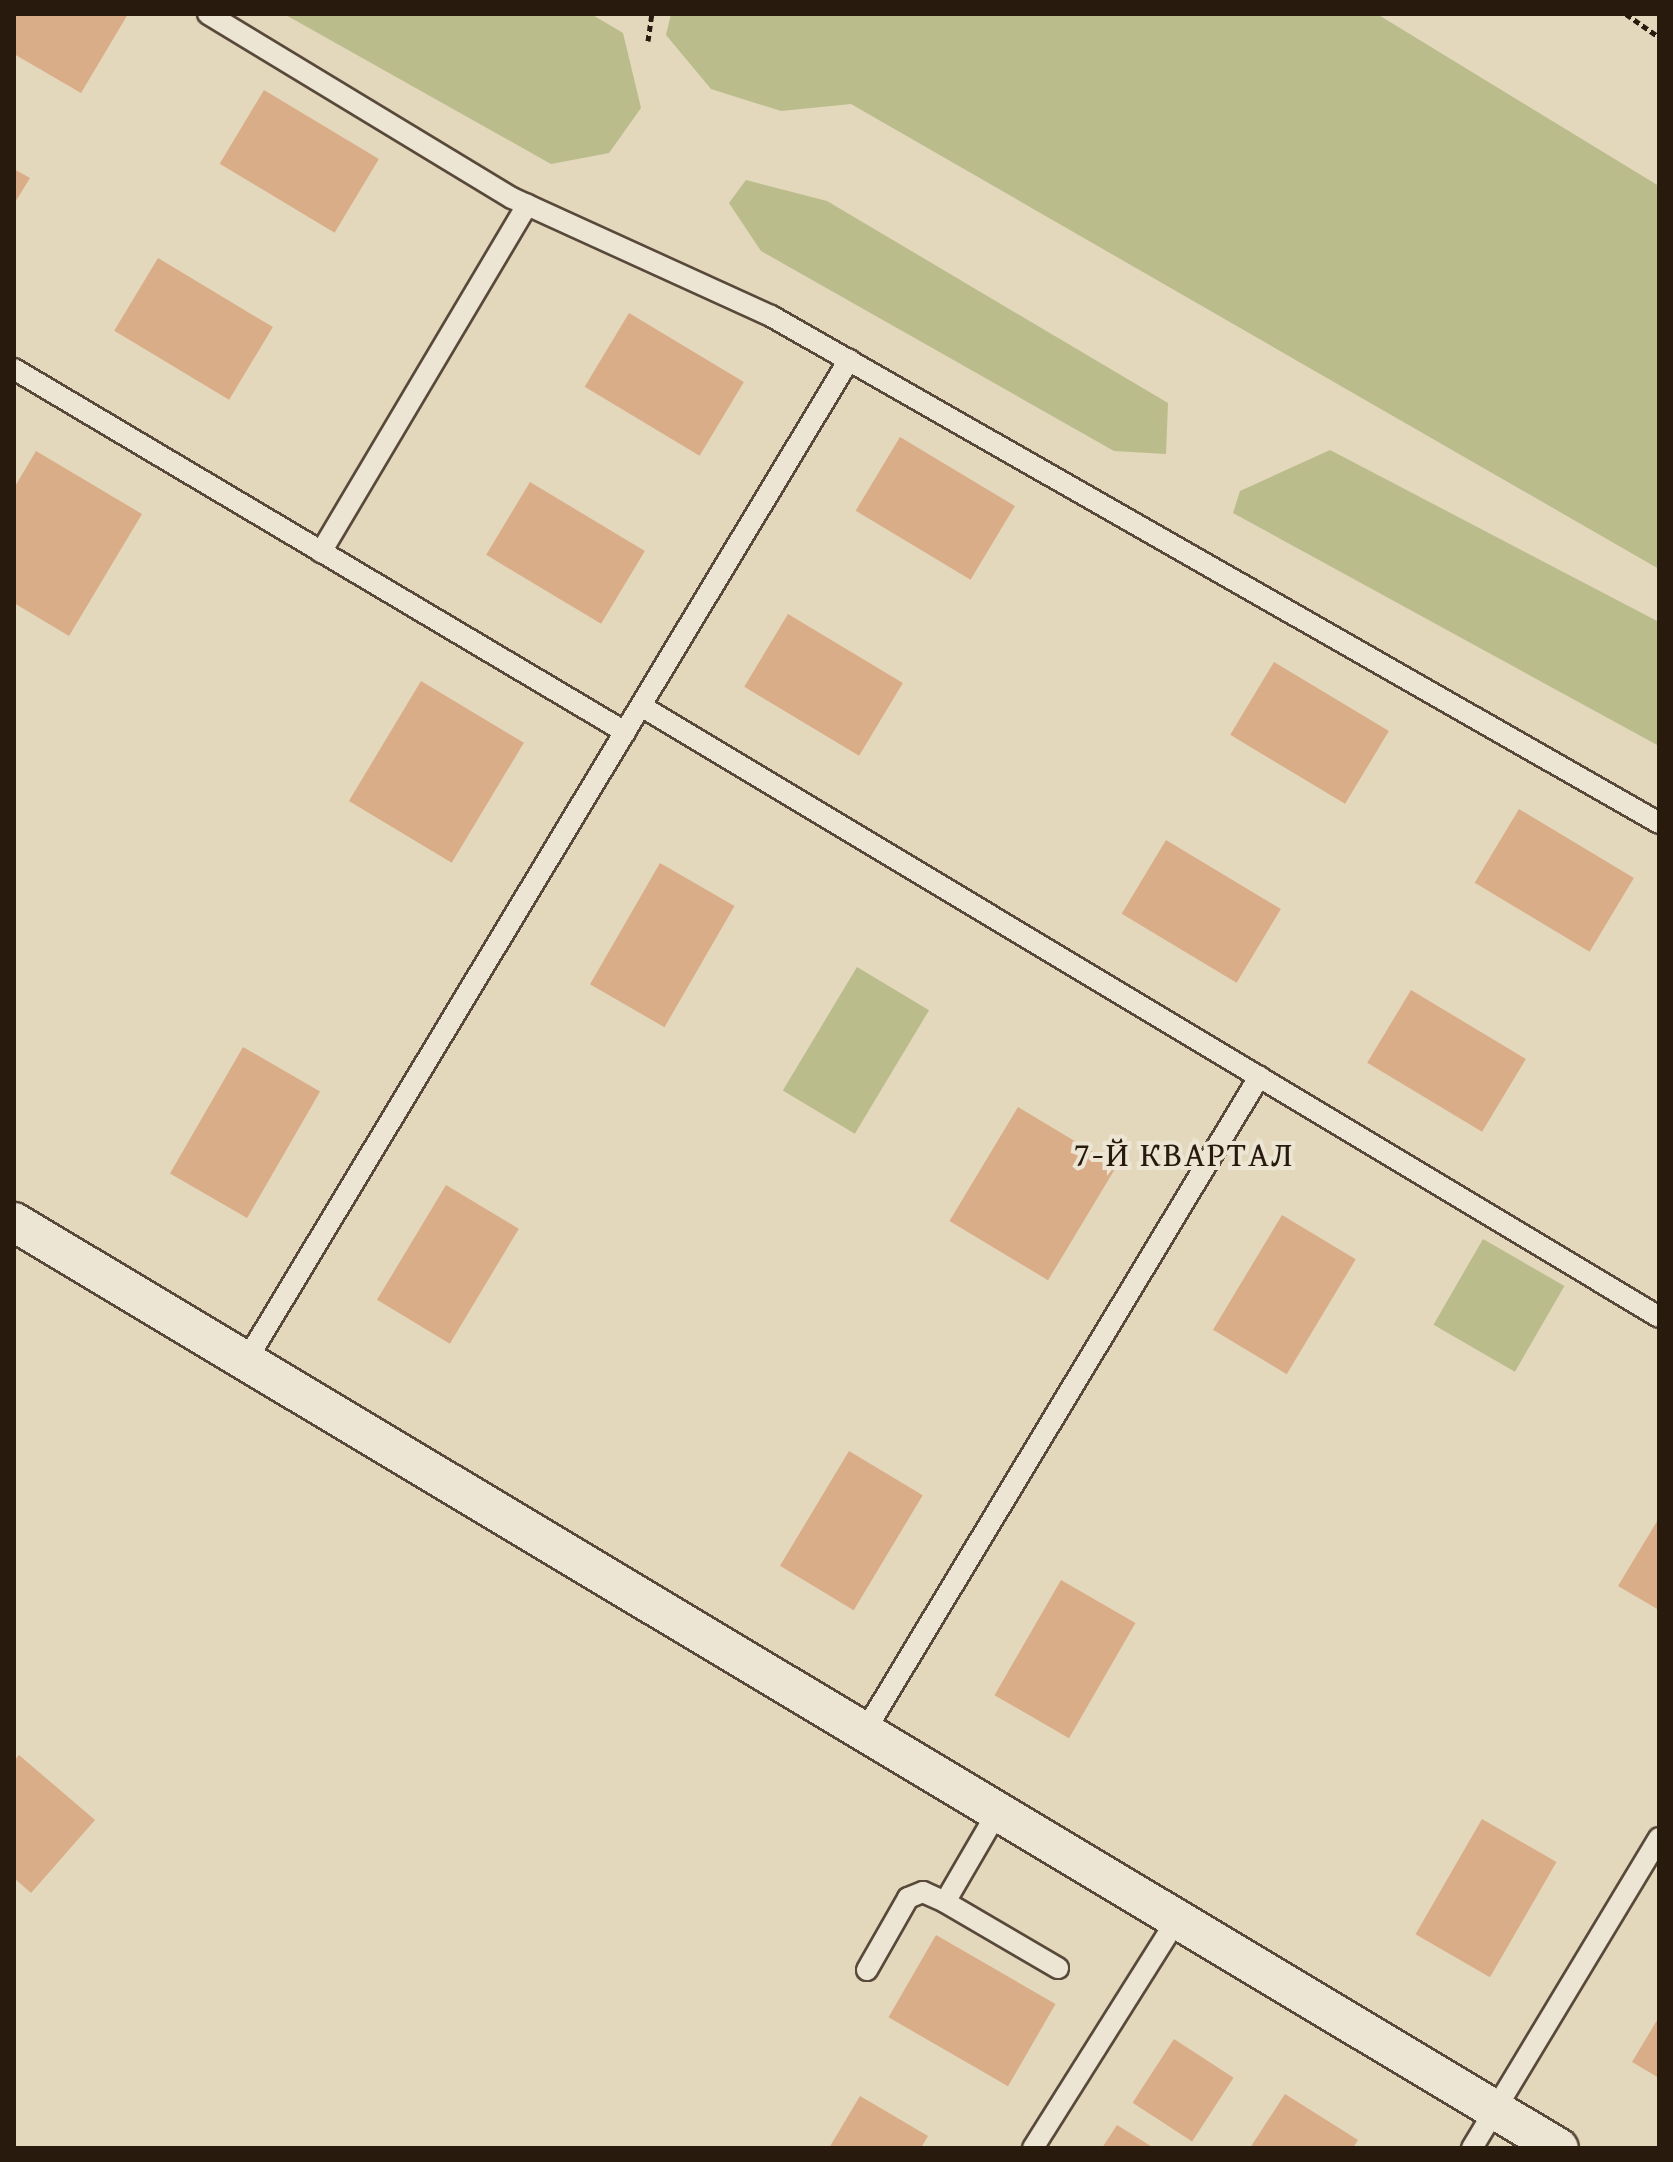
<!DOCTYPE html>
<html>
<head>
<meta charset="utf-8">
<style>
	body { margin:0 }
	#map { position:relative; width:1673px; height:2162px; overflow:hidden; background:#e3d7bc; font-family:"Gentium Book Plus",serif }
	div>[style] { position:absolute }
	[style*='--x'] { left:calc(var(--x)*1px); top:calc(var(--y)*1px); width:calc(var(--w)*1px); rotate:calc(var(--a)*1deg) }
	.green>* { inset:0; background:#bbbc8b; transform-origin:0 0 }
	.building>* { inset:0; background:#daad89; transform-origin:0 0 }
	.path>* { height:5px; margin-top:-2.5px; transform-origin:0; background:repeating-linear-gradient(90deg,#291a0e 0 6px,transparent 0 10px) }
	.roads { filter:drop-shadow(2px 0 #58493a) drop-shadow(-2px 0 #58493a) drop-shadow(0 2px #58493a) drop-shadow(0 -2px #58493a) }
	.service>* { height:20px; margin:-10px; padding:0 10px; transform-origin:10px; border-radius:10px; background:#ede5d3 }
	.minor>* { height:38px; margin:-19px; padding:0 19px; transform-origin:19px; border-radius:19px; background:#ede5d3 }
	span { translate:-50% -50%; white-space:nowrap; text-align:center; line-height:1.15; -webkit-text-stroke:8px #ede5d3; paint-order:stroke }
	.quarter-label { font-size:34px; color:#291a0e; letter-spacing:2px }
	.frame { position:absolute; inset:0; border:16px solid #291a0e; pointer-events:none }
</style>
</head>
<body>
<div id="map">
	<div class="green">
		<div style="clip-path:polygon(284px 14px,591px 14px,623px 33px,641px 108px,609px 153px,551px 164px)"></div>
		<div style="clip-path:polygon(671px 14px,1377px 14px,1659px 186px,1659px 569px,851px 104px,781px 111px,711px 89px,666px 35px)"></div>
		<div style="clip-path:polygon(746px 180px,827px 201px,1168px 403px,1166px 454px,1114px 451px,761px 251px,729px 203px)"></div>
		<div style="clip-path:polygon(1330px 450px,1659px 622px,1659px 746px,1233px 513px,1240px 491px)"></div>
		<div style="left:857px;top:967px;width:84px;height:144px;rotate:31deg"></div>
		<div style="left:1483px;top:1239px;width:94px;height:99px;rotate:30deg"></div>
	</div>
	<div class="building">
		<div style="clip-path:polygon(14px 14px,128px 14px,81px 93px,14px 54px)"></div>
		<div style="left:264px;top:90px;width:134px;height:86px;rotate:31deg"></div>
		<div style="clip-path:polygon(14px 169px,30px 178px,14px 204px)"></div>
		<div style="left:158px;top:258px;width:134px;height:85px;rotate:31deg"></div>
		<div style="left:629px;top:313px;width:134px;height:86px;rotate:31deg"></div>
		<div style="left:900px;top:437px;width:134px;height:86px;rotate:31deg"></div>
		<div style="clip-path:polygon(36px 451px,142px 514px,69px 636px,14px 603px,14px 488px)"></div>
		<div style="left:530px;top:482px;width:134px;height:85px;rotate:31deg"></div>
		<div style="left:788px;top:614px;width:134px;height:85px;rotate:31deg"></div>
		<div style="left:1274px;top:662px;width:134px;height:85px;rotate:31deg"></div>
		<div style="left:421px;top:681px;width:120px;height:140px;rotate:31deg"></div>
		<div style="left:1519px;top:809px;width:134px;height:86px;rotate:31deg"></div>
		<div style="left:1166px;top:840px;width:134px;height:86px;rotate:31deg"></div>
		<div style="left:660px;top:863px;width:86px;height:140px;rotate:30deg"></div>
		<div style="left:1411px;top:990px;width:134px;height:85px;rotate:31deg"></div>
		<div style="left:243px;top:1047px;width:89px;height:146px;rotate:30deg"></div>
		<div style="left:1018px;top:1107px;width:115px;height:133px;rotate:31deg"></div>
		<div style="left:446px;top:1185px;width:85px;height:134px;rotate:31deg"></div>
		<div style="left:1282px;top:1215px;width:86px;height:134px;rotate:31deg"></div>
		<div style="left:849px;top:1451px;width:86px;height:134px;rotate:31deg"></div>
		<div style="clip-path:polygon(1659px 1518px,1659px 1610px,1618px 1586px)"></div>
		<div style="left:1061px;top:1580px;width:86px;height:133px;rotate:30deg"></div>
		<div style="clip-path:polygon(19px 1755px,95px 1820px,31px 1893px,14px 1878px,14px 1761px)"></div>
		<div style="left:1482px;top:1819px;width:86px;height:133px;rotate:30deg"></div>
		<div style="left:936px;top:1935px;width:138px;height:95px;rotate:30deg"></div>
		<div style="clip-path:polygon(1659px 2017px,1659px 2078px,1632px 2062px)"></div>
		<div style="left:1174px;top:2039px;width:71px;height:76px;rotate:33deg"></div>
		<div style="clip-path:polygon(1285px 2094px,1358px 2140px,1353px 2148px,1250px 2148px)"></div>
		<div style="clip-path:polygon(860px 2096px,928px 2136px,921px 2148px,829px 2148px)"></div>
		<div style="clip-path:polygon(1117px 2125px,1154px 2148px,1102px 2148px)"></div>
	</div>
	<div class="path">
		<div style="--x:1626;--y:14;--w:40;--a:34.9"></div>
		<div style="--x:648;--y:41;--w:27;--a:-82"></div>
	</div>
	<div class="roads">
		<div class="service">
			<div style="--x:208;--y:14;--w:355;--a:31.2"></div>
			<div style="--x:512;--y:198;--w:285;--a:24.5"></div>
			<div style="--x:771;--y:316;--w:1023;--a:29.72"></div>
			<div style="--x:14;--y:369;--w:711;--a:30.71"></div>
			<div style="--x:321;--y:552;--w:404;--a:-59.3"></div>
			<div style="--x:641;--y:706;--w:1187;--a:30.97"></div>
			<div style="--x:246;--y:1361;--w:1169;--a:-58.94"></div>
			<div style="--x:865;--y:1731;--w:764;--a:-58.93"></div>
			<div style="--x:998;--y:1811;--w:105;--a:120.2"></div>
			<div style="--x:945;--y:1902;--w:131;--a:30.3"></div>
			<div style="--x:867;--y:1970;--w:83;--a:-60.3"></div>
			<div style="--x:908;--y:1898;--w:16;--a:-22"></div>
			<div style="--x:923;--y:1892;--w:24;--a:24"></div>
			<div style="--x:1033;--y:2148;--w:271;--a:-57.8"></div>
			<div style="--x:1472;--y:2148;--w:362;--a:-58.9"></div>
		</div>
		<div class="minor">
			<div style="--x:14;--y:1222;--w:1801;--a:30.94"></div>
		</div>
	</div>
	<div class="quarter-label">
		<span style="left:1184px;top:1154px">7-Й КВАРТАЛ</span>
	</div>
	<div class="frame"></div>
</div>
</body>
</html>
